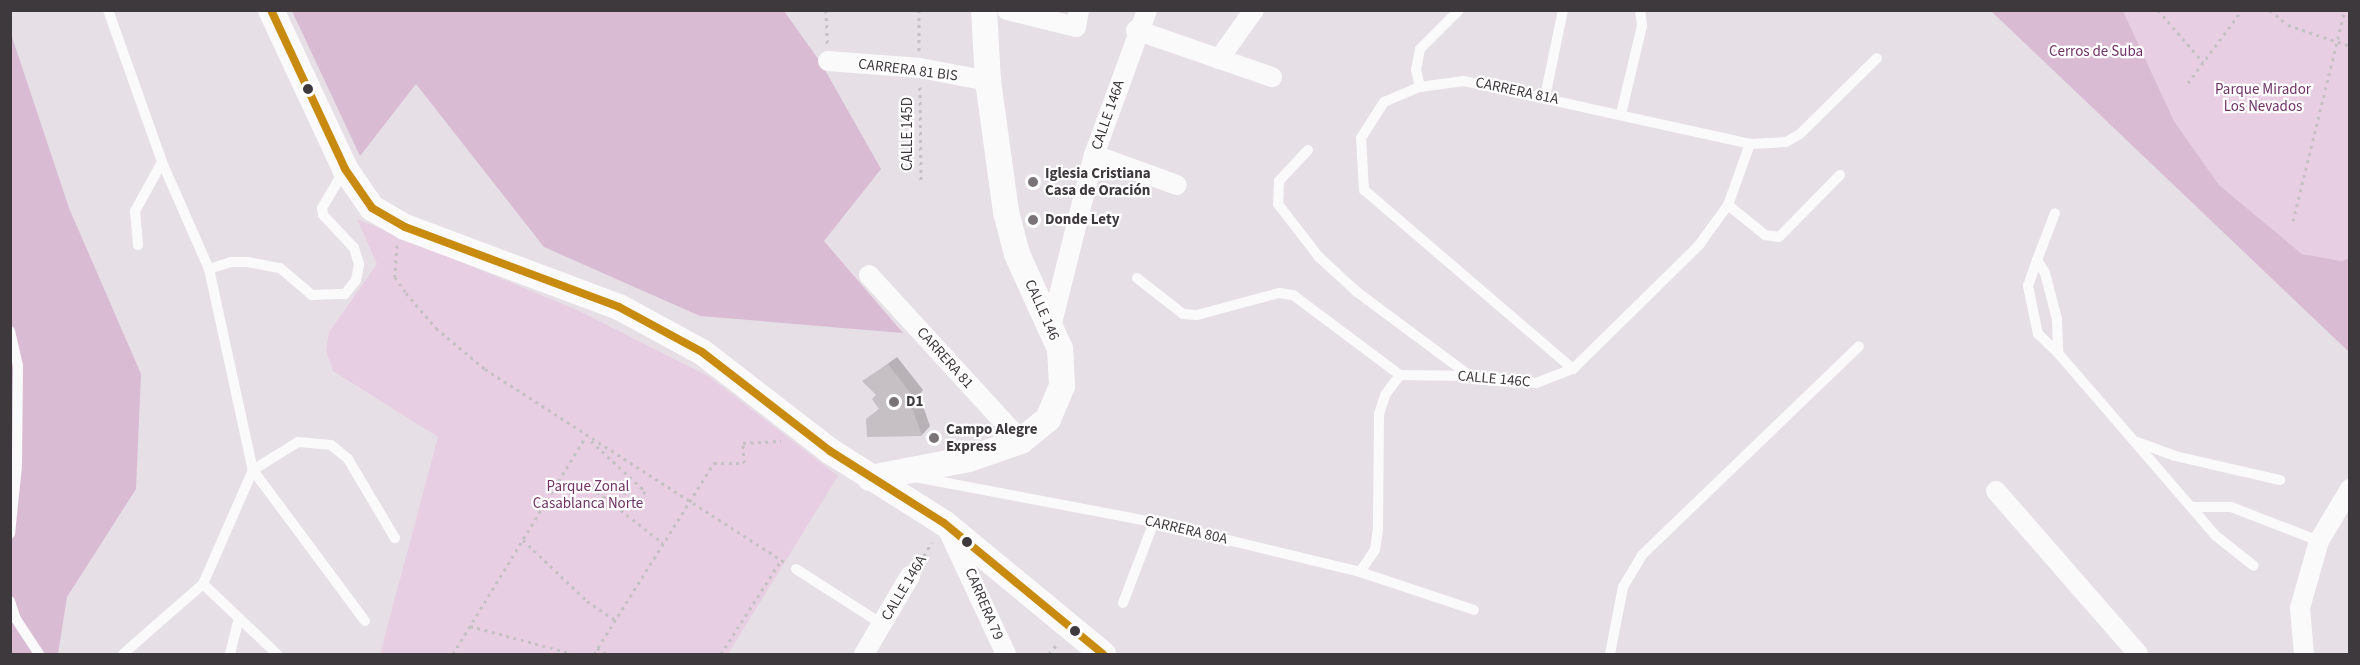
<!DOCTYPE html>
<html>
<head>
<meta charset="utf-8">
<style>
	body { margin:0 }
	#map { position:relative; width:2360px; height:665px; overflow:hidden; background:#e6dfe5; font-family:"Source Sans 3",sans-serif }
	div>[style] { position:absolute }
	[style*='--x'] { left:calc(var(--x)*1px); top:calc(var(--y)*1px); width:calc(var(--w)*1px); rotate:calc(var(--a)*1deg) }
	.green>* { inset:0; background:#e8cee3 }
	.forest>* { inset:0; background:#dabbd4 }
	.shadow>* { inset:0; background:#0003 }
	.building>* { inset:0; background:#c6c0c5 }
	.path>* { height:3px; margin-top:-1.5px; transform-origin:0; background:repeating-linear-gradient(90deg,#c4c1c3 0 3px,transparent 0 7.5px) }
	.service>* { height:10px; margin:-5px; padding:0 5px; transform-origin:5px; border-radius:5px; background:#fbfafb }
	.minor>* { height:20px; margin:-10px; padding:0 10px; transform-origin:10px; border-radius:10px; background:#fbfafb }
	.tertiary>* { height:26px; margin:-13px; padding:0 13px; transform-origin:13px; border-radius:13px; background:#fbfafb }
	.bus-1>* { height:8px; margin:-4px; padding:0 4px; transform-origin:4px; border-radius:4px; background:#c98b0f }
	.dots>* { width:16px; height:16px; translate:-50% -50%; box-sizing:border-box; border:3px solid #fff; border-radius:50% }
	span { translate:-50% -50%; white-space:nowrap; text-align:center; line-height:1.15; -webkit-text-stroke:4.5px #fff; paint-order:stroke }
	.park-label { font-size:15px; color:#703267 }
	.street-label { font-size:15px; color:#3e393d }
	.poi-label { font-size:15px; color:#3e393d; font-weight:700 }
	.left { translate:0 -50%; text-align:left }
	.frame { position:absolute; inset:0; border:12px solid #3e393d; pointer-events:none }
</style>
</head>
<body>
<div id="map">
	<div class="green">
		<div style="clip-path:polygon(2123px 11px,2349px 11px,2349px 258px,2342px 261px,2302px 254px,2219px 185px,2174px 121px)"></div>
		<div style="clip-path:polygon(357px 219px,577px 310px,708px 376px,838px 476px,728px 654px,380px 654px,438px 437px,333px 371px,326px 351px,329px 332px,377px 264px)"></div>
	</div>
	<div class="forest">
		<div style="clip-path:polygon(292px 11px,784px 11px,821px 63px,881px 169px,824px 241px,903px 333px,700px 316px,544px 247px,416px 84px,360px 156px)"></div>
		<div style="clip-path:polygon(1991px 11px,2123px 11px,2174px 121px,2219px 185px,2302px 254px,2342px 261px,2349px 258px,2349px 352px)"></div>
		<div style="clip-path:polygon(10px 31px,69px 208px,141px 374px,136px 489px,67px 597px,58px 654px,11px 654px)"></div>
	</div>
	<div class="shadow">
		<div style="clip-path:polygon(897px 357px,923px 390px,919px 395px,930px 426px,922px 435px,868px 436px,867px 420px,880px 408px,878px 395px,864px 381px)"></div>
	</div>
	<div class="building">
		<div style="clip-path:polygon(888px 364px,915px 399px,911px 405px,922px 436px,867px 437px,866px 419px,879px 409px,872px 399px,876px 395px,862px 381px)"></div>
	</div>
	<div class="path">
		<div style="--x:826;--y:10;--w:34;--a:88"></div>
		<div style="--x:919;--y:10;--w:41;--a:90"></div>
		<div style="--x:2158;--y:10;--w:69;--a:49.1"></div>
		<div style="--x:2270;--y:10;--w:23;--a:40"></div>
		<div style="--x:2288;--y:25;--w:65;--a:18.7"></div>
		<div style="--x:2188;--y:83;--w:91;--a:-53.5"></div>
		<div style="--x:920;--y:87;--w:97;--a:89.4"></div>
		<div style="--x:2293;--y:221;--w:217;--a:-76.2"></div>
		<div style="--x:397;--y:245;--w:32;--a:94"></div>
		<div style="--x:395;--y:277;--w:19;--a:55"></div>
		<div style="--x:406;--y:293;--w:46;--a:49.4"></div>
		<div style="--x:436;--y:328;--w:64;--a:39.9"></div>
		<div style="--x:485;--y:369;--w:357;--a:32.8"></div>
		<div style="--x:591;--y:441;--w:74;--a:42.8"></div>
		<div style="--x:645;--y:491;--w:9;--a:122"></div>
		<div style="--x:640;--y:499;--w:48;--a:-157.8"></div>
		<div style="--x:596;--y:481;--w:8;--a:130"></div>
		<div style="--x:591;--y:487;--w:91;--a:37.9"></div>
		<div style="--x:523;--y:540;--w:88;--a:43.6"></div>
		<div style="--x:587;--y:601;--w:34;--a:34"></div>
		<div style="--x:920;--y:562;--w:23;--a:-59"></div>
		<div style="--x:470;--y:626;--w:108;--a:15.1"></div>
		<div style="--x:597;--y:648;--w:12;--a:31"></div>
		<div style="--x:453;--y:654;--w:255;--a:-58.6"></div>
		<div style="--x:594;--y:654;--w:226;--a:-57.9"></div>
		<div style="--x:714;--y:463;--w:30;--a:0"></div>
		<div style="--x:744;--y:463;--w:20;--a:-93"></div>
		<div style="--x:743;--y:443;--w:38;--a:-3"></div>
		<div style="--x:721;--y:654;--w:112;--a:-57.4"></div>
		<div style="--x:1049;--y:654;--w:13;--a:-51"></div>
	</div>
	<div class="service">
		<div style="--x:108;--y:10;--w:161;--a:70.4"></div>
		<div style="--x:162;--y:162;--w:117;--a:66.3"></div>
		<div style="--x:209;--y:269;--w:206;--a:77.7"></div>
		<div style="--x:253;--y:470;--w:124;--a:113.7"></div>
		<div style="--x:203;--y:584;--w:106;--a:138.8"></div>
		<div style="--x:1420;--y:87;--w:17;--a:-103"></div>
		<div style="--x:1416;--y:70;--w:21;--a:-79"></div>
		<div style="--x:1420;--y:49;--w:55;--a:-45"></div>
		<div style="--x:1545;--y:97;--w:89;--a:-78.3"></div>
		<div style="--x:1621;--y:114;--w:90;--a:-76.6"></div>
		<div style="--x:1642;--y:26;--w:16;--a:-97"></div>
		<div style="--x:1308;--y:150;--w:42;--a:133.1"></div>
		<div style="--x:1279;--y:181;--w:23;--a:92"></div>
		<div style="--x:1278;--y:204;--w:67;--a:52.3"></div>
		<div style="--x:1319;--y:257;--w:52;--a:42.6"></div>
		<div style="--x:1357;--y:292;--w:141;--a:36.6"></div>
		<div style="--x:1728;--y:205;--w:48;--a:39"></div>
		<div style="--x:1765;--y:235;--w:14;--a:8"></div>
		<div style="--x:1779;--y:237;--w:87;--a:-45.5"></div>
		<div style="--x:138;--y:245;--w:34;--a:-95"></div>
		<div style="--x:135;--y:211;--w:56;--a:-61.1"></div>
		<div style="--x:2037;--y:260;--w:15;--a:58"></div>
		<div style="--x:2045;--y:273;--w:48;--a:75.4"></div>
		<div style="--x:2057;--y:319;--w:34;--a:88"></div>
		<div style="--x:2058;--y:353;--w:28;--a:-136"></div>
		<div style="--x:2038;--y:334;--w:49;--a:-101.8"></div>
		<div style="--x:2028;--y:286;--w:28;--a:-71"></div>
		<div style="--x:2037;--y:260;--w:50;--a:-69"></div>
		<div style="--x:209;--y:269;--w:23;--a:-18"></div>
		<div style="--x:231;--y:262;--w:17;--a:0"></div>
		<div style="--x:248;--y:262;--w:33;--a:11"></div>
		<div style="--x:280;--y:268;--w:42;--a:40.2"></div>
		<div style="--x:312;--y:295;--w:33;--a:-2"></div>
		<div style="--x:345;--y:294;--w:18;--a:-52"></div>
		<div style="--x:356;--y:280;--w:16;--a:-79"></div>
		<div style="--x:359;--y:264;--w:17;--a:-107"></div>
		<div style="--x:354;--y:248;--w:45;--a:-133.2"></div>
		<div style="--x:323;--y:215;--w:7;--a:-98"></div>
		<div style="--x:322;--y:208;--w:45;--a:-59.5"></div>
		<div style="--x:1137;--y:278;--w:58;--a:38"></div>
		<div style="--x:1183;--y:314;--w:14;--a:4"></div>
		<div style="--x:1197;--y:315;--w:85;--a:-15"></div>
		<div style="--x:1279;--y:293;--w:14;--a:8"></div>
		<div style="--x:1293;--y:295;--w:134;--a:36.8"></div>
		<div style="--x:10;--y:331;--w:36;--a:77"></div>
		<div style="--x:18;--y:366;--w:100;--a:90.6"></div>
		<div style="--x:17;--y:466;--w:68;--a:95.9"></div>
		<div style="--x:2058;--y:353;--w:242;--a:49.2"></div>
		<div style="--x:2216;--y:536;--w:48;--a:38.3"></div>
		<div style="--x:1573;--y:369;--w:275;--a:-139.4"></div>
		<div style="--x:1364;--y:190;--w:52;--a:-93.3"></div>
		<div style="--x:1361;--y:138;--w:43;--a:-57.4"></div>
		<div style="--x:1384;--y:102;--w:39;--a:-23"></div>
		<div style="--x:1420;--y:87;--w:44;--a:-7.8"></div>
		<div style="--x:1464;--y:81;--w:293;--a:12.4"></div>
		<div style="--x:1750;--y:144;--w:36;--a:-3"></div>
		<div style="--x:1786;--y:142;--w:16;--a:-30"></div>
		<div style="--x:1800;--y:134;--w:108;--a:-44.6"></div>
		<div style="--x:2137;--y:442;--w:40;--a:20.2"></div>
		<div style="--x:2175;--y:456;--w:108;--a:12.9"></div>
		<div style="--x:915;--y:477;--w:243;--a:10.7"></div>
		<div style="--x:1154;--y:522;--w:212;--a:13.6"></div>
		<div style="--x:1360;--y:572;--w:120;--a:18.4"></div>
		<div style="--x:2192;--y:507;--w:39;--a:0"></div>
		<div style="--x:2231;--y:507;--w:94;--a:21.1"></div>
		<div style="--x:796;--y:569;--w:102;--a:32.6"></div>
		<div style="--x:1360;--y:572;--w:27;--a:-56"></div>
		<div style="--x:1375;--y:550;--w:21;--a:-82"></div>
		<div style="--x:1378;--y:529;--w:115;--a:-89.5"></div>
		<div style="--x:1379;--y:414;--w:20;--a:-72"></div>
		<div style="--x:1385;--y:395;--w:25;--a:-53"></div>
		<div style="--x:1400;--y:375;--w:70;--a:0.8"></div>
		<div style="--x:1470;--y:376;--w:66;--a:6.1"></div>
		<div style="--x:1536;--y:383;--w:40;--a:-21"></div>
		<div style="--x:1573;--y:369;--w:177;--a:-44.5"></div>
		<div style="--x:1699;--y:245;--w:49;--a:-54.1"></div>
		<div style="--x:1728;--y:205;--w:65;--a:-70.2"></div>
		<div style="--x:203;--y:584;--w:102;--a:43.4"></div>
		<div style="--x:10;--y:601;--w:19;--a:72"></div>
		<div style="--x:16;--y:619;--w:42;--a:56.7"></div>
		<div style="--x:1123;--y:603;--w:87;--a:-69.1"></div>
		<div style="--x:365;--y:621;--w:188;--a:-126.6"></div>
		<div style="--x:253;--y:470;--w:53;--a:-31.9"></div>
		<div style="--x:298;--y:442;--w:33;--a:5"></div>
		<div style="--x:331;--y:445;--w:22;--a:39"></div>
		<div style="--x:348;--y:459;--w:92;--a:59.3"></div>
		<div style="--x:230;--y:654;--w:36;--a:-76"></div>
		<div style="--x:1610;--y:654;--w:68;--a:-79"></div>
		<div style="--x:1623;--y:587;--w:37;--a:-59"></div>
		<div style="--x:1642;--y:555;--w:301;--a:-43.9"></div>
	</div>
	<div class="minor">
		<div style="--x:1007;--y:10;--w:71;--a:13.8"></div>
		<div style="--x:1076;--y:27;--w:17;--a:-80"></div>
		<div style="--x:1136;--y:30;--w:144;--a:19.1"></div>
		<div style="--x:1219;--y:59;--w:60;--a:-54.5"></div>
		<div style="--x:828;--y:61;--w:92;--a:4.4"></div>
		<div style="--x:920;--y:68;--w:69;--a:10.8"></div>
		<div style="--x:1094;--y:155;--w:88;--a:19.9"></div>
		<div style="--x:869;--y:275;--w:225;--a:47.5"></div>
		<div style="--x:1051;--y:327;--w:177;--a:-76"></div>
		<div style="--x:1094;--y:155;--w:154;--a:-69.9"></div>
		<div style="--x:1996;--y:491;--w:216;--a:48.9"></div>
		<div style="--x:949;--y:532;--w:135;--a:65"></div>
		<div style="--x:864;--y:654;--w:91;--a:-59.5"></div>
		<div style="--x:2304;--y:654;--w:46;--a:-95"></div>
		<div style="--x:2300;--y:608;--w:70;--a:-74.2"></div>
		<div style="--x:2319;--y:541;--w:61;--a:-59.2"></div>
	</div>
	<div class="tertiary">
		<div style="--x:271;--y:10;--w:175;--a:65"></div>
		<div style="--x:345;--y:169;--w:47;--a:55.3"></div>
		<div style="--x:372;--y:208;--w:38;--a:30"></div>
		<div style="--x:405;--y:227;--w:228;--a:20.5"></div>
		<div style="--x:619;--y:307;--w:94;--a:28.5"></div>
		<div style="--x:702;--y:352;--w:162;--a:37.7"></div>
		<div style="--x:830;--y:451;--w:135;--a:32.3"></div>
		<div style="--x:944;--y:523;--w:206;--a:39.5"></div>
		<div style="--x:870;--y:478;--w:101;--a:-10.9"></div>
		<div style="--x:969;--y:459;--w:55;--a:-19.1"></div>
		<div style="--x:1021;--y:441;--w:35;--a:-39"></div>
		<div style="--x:1048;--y:419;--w:36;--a:-67"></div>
		<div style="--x:1062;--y:386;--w:37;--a:-93"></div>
		<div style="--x:1060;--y:349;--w:104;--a:-114.4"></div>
		<div style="--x:1017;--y:254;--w:43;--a:-104.7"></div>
		<div style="--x:1006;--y:212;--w:132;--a:-97.8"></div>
		<div style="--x:988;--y:81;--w:71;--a:-93.2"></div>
	</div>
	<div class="bus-1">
		<div style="--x:271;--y:10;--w:175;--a:65"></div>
		<div style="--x:345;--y:169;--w:47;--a:55.3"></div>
		<div style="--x:372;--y:208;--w:38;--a:30"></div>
		<div style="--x:405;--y:227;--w:228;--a:20.5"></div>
		<div style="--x:619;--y:307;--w:94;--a:28.5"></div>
		<div style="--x:702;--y:352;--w:162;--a:37.7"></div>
		<div style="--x:830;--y:451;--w:135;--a:32.3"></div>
		<div style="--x:944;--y:523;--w:206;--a:39.5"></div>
	</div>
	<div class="dots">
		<div style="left:308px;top:89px;background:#3e393d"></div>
		<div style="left:1033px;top:182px;background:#797378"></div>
		<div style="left:1033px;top:220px;background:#797378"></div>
		<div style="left:894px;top:402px;background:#797378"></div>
		<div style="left:934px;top:438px;background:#797378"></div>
		<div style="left:967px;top:542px;background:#3e393d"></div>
		<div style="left:1075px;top:631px;background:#3e393d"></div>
	</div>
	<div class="park-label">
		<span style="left:2096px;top:52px">Cerros de Suba</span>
		<span style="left:2263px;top:98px">Parque Mirador<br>Los Nevados</span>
		<span style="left:588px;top:495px">Parque Zonal<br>Casablanca Norte</span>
	</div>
	<div class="street-label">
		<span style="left:908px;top:70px;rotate:7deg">CARRERA 81 BIS</span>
		<span style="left:1517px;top:91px;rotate:12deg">CARRERA 81A</span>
		<span style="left:1108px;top:115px;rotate:-71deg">CALLE 146A</span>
		<span style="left:908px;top:134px;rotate:-90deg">CALLE 145D</span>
		<span style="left:1042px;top:310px;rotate:66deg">CALLE 146</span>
		<span style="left:945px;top:358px;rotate:48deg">CARRERA 81</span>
		<span style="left:1494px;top:379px;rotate:5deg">CALLE 146C</span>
		<span style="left:1186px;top:530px;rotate:13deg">CARRERA 80A</span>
		<span style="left:904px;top:588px;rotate:-59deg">CALLE 146A</span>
		<span style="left:984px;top:604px;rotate:67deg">CARRERA 79</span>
	</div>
	<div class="poi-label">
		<span class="left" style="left:1045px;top:182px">Iglesia Cristiana<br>Casa de Oración</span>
		<span class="left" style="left:1045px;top:220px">Donde Lety</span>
		<span class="left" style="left:906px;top:402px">D1</span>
		<span class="left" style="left:946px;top:438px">Campo Alegre<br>Express</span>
	</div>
	<div class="frame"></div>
</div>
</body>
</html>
